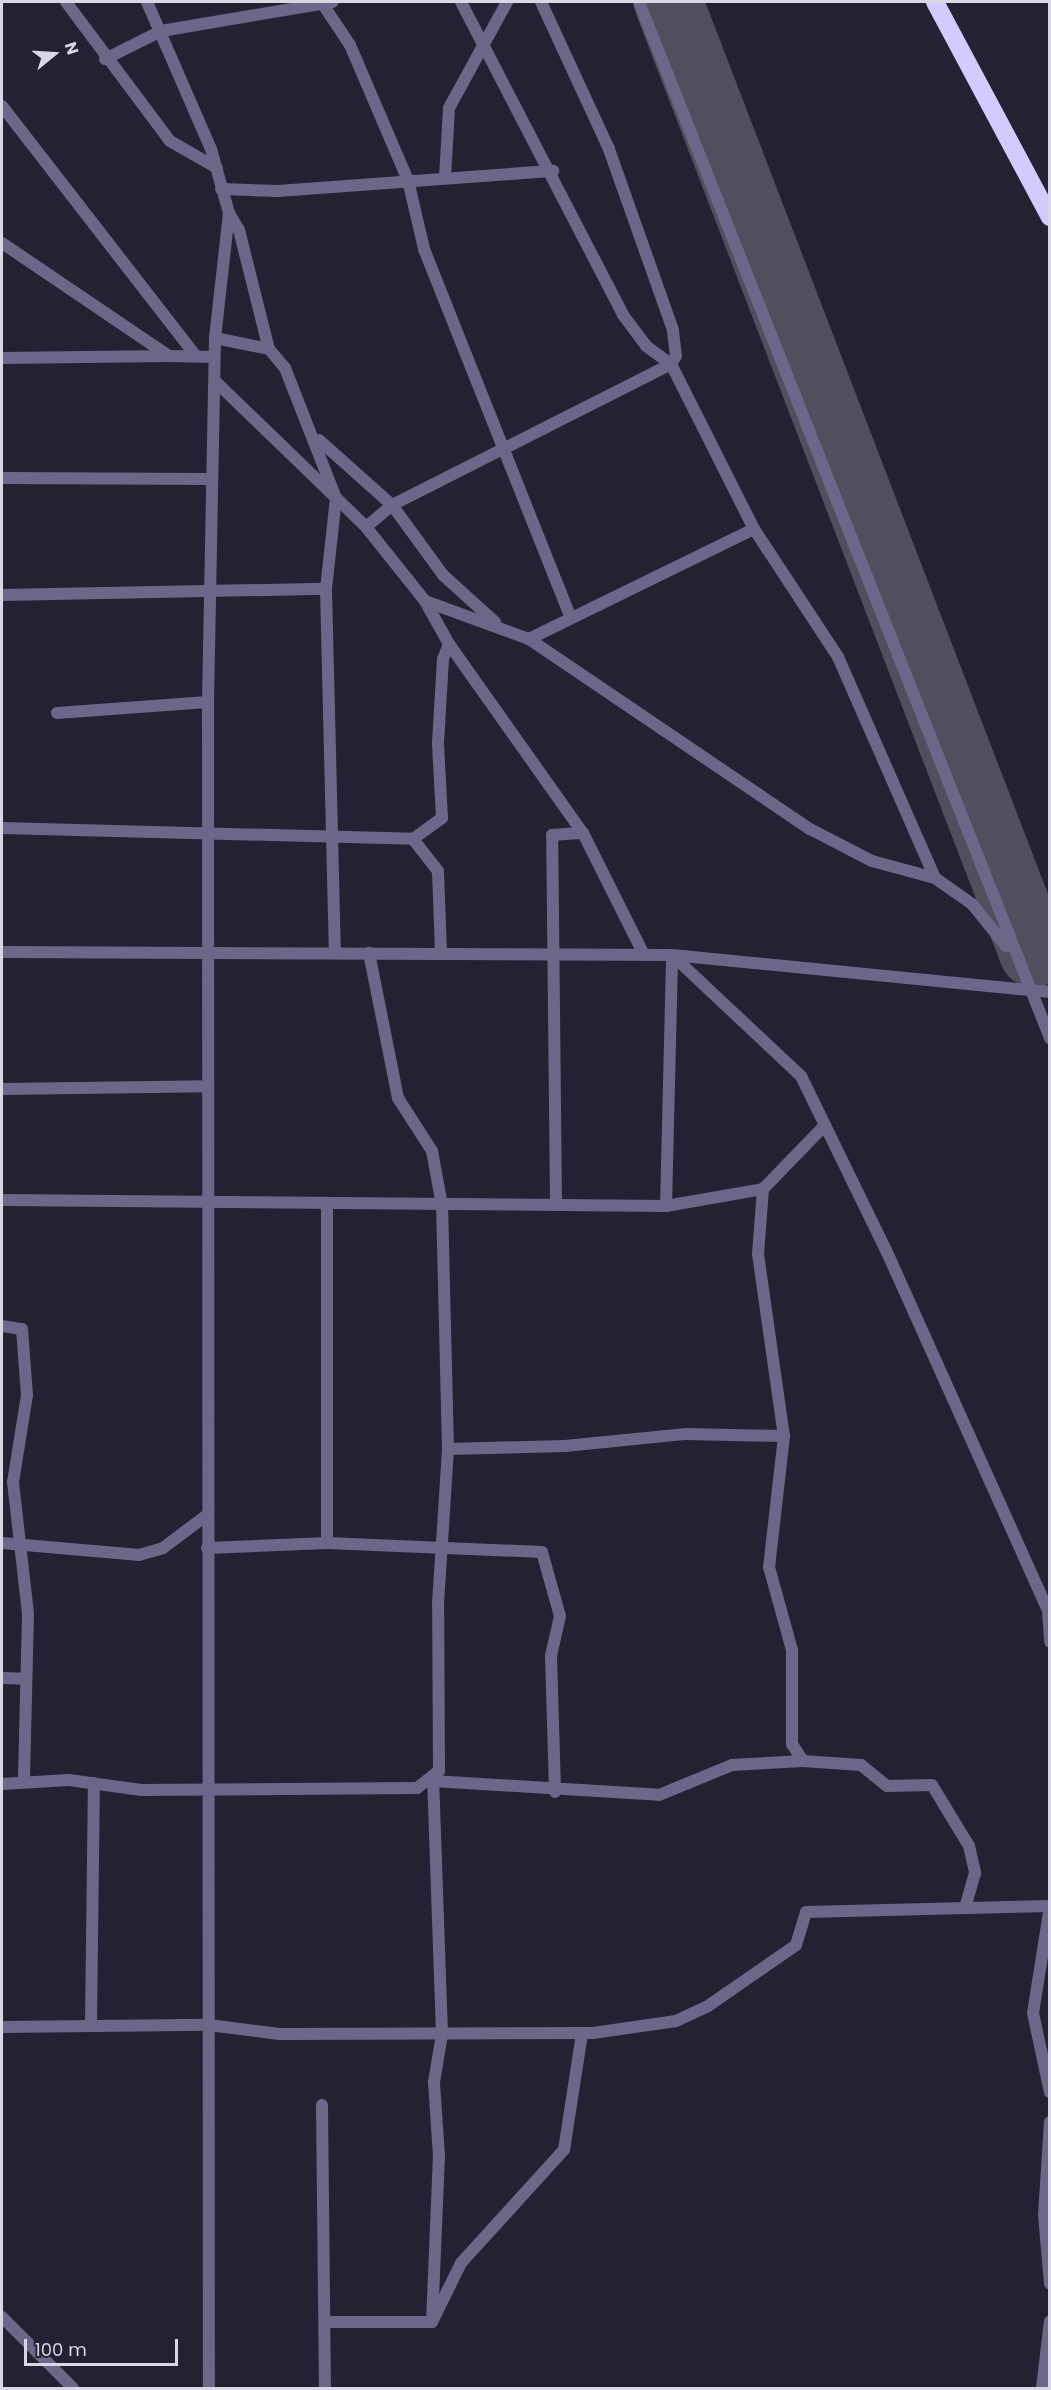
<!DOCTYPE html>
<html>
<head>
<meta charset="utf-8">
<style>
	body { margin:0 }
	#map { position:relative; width:1051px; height:2390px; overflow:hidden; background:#242132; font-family:Poppins,sans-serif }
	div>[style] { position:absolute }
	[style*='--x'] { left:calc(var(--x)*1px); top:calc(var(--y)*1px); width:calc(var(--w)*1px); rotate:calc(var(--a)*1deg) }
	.runway>* { height:69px; margin:-34.5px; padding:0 34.5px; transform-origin:34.5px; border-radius:34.5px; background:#514e5e }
	.minor>* { height:12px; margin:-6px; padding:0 6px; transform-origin:6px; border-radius:6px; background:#6d6689 }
	.highway>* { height:18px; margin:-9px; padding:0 9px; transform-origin:9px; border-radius:9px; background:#d4cafe }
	span { translate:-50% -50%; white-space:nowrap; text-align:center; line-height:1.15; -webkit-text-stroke:4.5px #242132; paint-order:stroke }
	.frame { position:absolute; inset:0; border:3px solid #d9d7e3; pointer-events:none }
	.north { position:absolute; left:24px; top:24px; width:60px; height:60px; -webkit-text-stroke:4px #242132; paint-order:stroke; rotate:72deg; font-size:16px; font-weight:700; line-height:24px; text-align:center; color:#d9d7e3 }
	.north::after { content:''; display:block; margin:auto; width:21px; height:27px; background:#d9d7e3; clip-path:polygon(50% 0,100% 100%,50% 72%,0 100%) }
	.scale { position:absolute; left:24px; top:2339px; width:154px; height:27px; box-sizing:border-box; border:3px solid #d9d7e3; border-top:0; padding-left:8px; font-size:18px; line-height:21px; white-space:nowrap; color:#d9d7e3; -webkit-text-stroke:4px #242132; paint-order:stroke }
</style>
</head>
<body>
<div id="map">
	<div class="runway">
		<div style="--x:668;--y:2;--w:1018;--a:68.98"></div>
	</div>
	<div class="minor">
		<div style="--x:66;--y:2;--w:174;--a:53.2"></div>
		<div style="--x:170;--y:141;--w:54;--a:29.9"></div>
		<div style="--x:147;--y:2;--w:160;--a:66.5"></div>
		<div style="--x:211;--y:149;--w:66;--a:74.3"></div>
		<div style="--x:229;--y:213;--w:126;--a:96.4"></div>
		<div style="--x:215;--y:338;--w:364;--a:91.1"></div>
		<div style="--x:208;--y:702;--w:1686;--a:89.97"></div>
		<div style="--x:461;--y:2;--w:352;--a:62.6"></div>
		<div style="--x:623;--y:315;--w:39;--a:53"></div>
		<div style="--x:646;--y:346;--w:31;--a:36"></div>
		<div style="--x:671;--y:364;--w:185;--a:63.3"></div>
		<div style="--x:754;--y:529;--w:153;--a:56.7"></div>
		<div style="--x:838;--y:657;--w:241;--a:66.3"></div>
		<div style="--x:639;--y:2;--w:1115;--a:68.36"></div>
		<div style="--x:324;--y:6;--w:47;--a:56.3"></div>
		<div style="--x:350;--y:45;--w:147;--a:66.8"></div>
		<div style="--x:408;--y:180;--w:71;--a:76.9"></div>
		<div style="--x:424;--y:249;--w:394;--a:68.3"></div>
		<div style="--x:105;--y:59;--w:63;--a:-26.6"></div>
		<div style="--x:161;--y:31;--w:174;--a:-9.6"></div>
		<div style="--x:2;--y:106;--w:315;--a:52.2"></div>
		<div style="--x:445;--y:178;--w:70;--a:-86.7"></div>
		<div style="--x:449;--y:108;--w:121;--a:-61.3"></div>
		<div style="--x:221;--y:189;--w:57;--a:2"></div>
		<div style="--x:278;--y:191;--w:276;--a:-4.2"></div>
		<div style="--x:229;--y:213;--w:20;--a:60"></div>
		<div style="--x:239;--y:230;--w:123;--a:75.9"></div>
		<div style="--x:2;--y:243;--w:202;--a:34.1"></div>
		<div style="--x:169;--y:356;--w:45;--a:1.3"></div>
		<div style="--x:215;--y:338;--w:55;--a:11.5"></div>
		<div style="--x:269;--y:349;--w:25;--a:50"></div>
		<div style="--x:285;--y:368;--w:140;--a:68.6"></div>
		<div style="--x:336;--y:498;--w:92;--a:96.3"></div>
		<div style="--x:326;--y:589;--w:364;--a:88.6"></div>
		<div style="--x:2;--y:358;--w:167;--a:-0.7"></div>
		<div style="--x:215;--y:381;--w:210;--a:44"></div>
		<div style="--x:366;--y:527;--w:95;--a:51.4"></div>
		<div style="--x:425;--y:601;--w:49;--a:60.8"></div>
		<div style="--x:449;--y:644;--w:232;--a:54.7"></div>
		<div style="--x:583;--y:833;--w:136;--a:63.4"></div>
		<div style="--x:319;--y:440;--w:98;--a:41.7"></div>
		<div style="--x:392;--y:505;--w:87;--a:53.9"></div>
		<div style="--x:443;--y:575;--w:70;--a:42.1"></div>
		<div style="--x:2;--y:478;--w:209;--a:0.3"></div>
		<div style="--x:366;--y:527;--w:34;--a:-40"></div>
		<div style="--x:392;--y:505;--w:313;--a:-26.8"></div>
		<div style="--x:671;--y:364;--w:9;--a:-58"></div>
		<div style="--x:676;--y:356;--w:26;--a:-97"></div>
		<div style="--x:673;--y:330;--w:192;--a:-109.5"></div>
		<div style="--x:609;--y:149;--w:162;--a:-114.8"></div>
		<div style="--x:2;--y:595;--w:324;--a:-1.1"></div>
		<div style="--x:425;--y:601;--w:111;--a:20.1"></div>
		<div style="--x:529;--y:639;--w:339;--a:34.1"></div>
		<div style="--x:810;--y:829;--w:70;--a:27.3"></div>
		<div style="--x:872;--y:861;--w:65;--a:15.1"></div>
		<div style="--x:935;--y:878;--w:45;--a:35.1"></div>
		<div style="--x:972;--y:904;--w:54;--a:51"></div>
		<div style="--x:529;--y:639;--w:250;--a:-26.1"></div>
		<div style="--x:57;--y:713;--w:151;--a:-4.2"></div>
		<div style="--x:2;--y:828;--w:411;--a:1.5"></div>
		<div style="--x:2;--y:952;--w:670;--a:0.26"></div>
		<div style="--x:672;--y:955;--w:380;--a:5.6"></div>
		<div style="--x:441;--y:953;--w:82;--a:-92.1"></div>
		<div style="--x:438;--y:871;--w:41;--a:-128"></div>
		<div style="--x:413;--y:839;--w:36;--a:-36"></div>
		<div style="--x:442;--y:818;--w:75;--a:-93.1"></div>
		<div style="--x:438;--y:743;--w:84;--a:-86.6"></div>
		<div style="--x:443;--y:659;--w:16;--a:-68"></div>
		<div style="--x:672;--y:955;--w:177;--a:43.2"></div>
		<div style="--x:801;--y:1076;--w:194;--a:64"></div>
		<div style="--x:886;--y:1250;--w:396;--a:65.8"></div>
		<div style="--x:1048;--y:1611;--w:31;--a:86"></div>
		<div style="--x:2;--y:1089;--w:205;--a:-0.8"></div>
		<div style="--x:763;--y:1189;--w:65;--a:94.4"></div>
		<div style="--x:758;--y:1254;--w:184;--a:81.9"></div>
		<div style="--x:784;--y:1436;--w:132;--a:96.5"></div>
		<div style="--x:769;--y:1567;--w:86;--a:74.5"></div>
		<div style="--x:792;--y:1650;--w:94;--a:90"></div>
		<div style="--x:792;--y:1744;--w:20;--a:57"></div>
		<div style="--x:803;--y:1761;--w:58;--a:3.9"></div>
		<div style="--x:861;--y:1765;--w:33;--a:39"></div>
		<div style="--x:887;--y:1786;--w:45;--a:-1.3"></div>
		<div style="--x:932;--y:1785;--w:71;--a:58.8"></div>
		<div style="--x:969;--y:1846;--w:28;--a:77"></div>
		<div style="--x:975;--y:1873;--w:36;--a:106"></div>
		<div style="--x:2;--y:1200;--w:664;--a:0.52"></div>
		<div style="--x:666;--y:1206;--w:98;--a:-9.9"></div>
		<div style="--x:763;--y:1189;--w:89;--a:-45.9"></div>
		<div style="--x:556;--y:1202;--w:367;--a:-90.6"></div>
		<div style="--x:552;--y:835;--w:31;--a:-4"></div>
		<div style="--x:666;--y:1206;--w:251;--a:-88.6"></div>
		<div style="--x:2;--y:1326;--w:20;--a:9"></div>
		<div style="--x:22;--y:1329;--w:66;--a:85.7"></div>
		<div style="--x:27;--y:1395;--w:88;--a:99.1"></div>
		<div style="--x:13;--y:1482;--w:133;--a:83.5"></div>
		<div style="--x:28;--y:1614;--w:168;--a:91.4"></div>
		<div style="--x:448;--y:1449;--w:117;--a:-1.5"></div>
		<div style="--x:565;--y:1446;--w:122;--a:-5.7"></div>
		<div style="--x:686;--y:1434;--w:98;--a:1.2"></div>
		<div style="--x:2;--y:1543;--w:138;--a:5"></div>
		<div style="--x:139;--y:1555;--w:25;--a:-16"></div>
		<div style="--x:163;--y:1548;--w:55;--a:-36.9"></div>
		<div style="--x:327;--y:1543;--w:339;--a:-90"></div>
		<div style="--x:207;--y:1548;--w:120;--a:-2.4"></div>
		<div style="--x:327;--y:1543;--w:215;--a:2.4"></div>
		<div style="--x:542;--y:1552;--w:66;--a:74.3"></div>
		<div style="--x:560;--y:1616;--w:41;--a:102.7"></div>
		<div style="--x:551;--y:1656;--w:136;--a:88.3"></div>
		<div style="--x:2;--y:1678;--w:24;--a:2"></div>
		<div style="--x:2;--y:1784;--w:67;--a:-3.4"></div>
		<div style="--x:69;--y:1780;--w:73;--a:7.9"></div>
		<div style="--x:141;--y:1790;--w:276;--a:-0.4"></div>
		<div style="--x:417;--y:1788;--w:28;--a:-38"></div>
		<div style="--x:439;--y:1771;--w:167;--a:-90.3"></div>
		<div style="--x:438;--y:1604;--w:155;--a:-86.3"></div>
		<div style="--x:448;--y:1449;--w:244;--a:-91.4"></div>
		<div style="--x:442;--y:1205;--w:55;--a:-100.5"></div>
		<div style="--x:432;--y:1151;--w:63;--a:-122.7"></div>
		<div style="--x:398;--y:1098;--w:148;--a:-101.3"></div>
		<div style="--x:1050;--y:1906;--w:108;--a:99"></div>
		<div style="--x:1033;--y:2013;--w:81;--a:77.9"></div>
		<div style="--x:91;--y:2023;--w:240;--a:-89.3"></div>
		<div style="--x:2;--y:2027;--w:207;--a:-0.6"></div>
		<div style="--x:209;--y:2025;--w:71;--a:7.3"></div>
		<div style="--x:279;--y:2034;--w:314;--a:-0.2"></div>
		<div style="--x:593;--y:2033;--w:84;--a:-8.2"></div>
		<div style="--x:676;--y:2021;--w:35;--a:-25"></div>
		<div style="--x:708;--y:2006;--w:107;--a:-34.7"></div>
		<div style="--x:796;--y:1945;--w:34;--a:-73"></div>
		<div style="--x:806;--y:1912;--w:244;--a:-1.4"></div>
		<div style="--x:322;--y:2105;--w:283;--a:89.4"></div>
		<div style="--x:1050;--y:2122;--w:93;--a:93.7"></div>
		<div style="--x:1044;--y:2215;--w:69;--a:85"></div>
		<div style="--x:2;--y:2317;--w:100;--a:45"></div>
		<div style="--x:327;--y:2322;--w:105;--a:0"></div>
		<div style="--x:432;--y:2322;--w:66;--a:-63.8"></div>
		<div style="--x:461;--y:2263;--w:153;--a:-47.7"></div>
		<div style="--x:564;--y:2150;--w:117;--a:-81.2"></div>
		<div style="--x:432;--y:2322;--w:166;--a:-87.6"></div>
		<div style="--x:439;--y:2156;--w:74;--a:-93.9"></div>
		<div style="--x:434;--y:2082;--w:49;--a:-80.5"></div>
		<div style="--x:442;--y:2034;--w:253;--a:-92"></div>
		<div style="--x:433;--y:1781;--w:226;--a:3.5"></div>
		<div style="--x:659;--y:1795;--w:79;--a:-22.3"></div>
		<div style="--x:732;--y:1765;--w:71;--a:-3.2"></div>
		<div style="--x:1042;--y:2388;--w:67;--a:-83.2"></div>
	</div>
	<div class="highway">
		<div style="--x:935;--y:2;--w:244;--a:61.9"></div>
	</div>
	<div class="frame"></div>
	<div class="north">N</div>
	<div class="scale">100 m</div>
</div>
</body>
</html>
